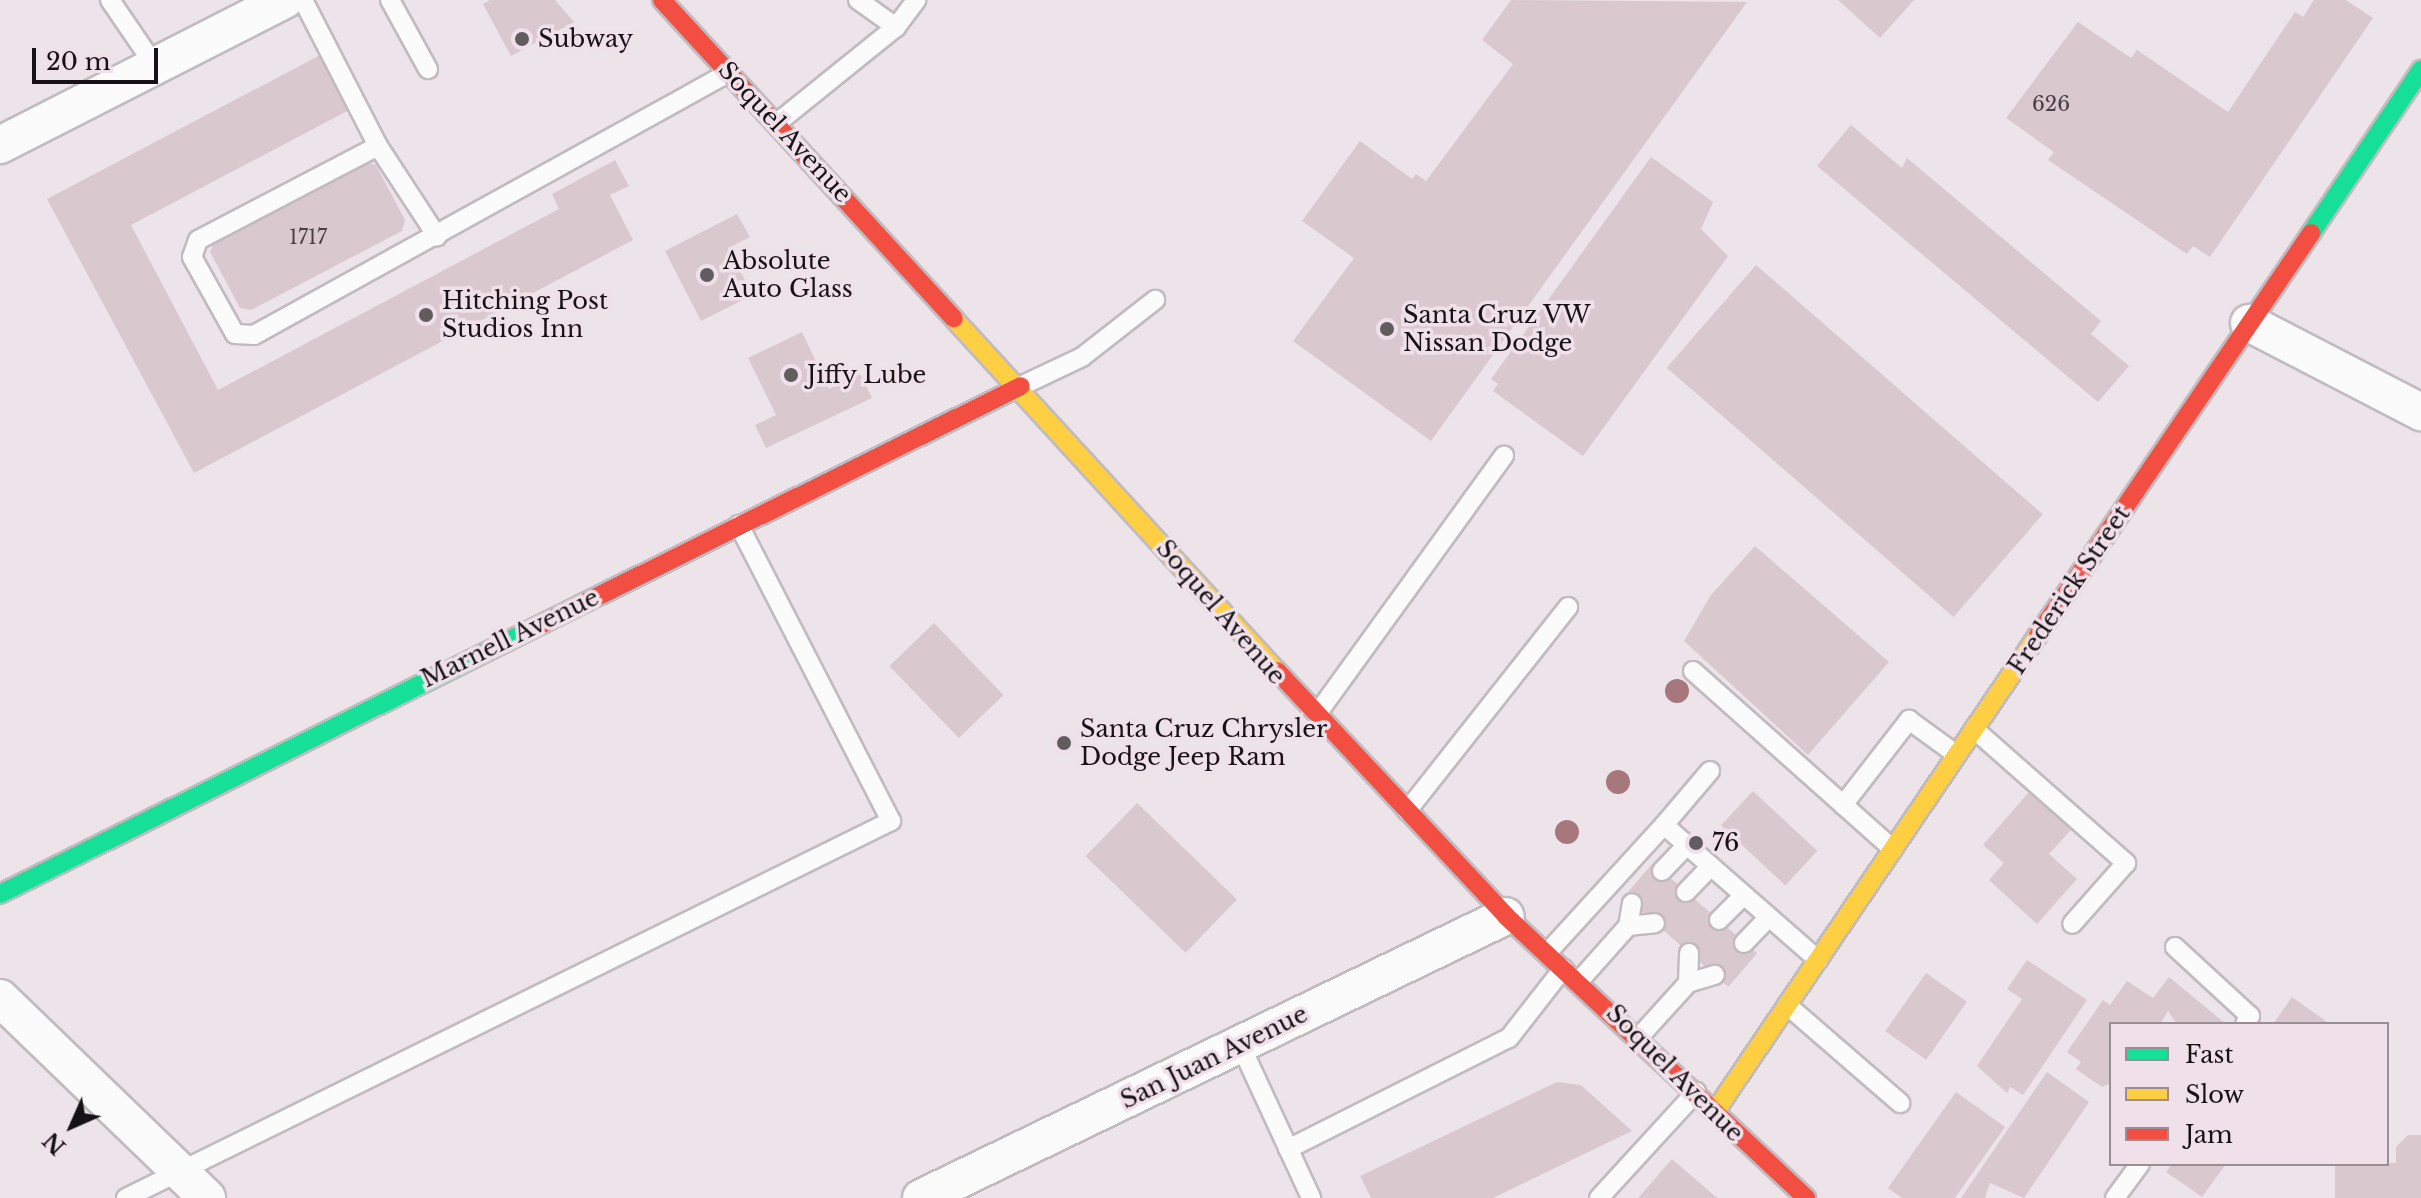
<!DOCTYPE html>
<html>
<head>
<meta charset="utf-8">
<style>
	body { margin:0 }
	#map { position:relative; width:2421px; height:1198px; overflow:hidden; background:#ece4e8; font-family:"Libre Baskerville",serif }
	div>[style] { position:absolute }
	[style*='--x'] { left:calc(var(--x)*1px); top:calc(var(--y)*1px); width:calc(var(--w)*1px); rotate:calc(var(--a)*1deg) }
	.building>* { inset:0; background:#d9c9cf; transform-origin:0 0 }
	.roads { filter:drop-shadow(2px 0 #c1bbbf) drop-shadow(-2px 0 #c1bbbf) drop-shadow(0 2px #c1bbbf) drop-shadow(0 -2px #c1bbbf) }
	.lane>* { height:18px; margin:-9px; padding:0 9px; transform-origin:9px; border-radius:9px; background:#fcfbfc }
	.street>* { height:36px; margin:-18px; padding:0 18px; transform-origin:18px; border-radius:18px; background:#fcfbfc }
	.fast>* { height:18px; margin:-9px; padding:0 9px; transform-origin:9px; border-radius:9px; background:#16e098 }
	.slow>* { height:18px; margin:-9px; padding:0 9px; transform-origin:9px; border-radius:9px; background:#ffcf43 }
	.jam>* { height:18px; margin:-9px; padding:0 9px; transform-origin:9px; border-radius:9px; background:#f24e42 }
	.trees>* { width:24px; height:24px; margin:-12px; border-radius:50%; background:#a6787e }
	.dots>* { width:22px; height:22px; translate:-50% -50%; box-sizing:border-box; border:4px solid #efe0e9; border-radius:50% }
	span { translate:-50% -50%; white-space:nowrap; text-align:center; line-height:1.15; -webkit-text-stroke:7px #efe0e9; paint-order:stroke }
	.number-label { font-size:20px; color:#484044 }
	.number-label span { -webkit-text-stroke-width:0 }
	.poi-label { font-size:24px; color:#171215 }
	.left { translate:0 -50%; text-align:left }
	.street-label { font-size:24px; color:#171215 }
	.legend { position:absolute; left:2109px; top:1022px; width:280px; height:144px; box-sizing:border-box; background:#efe0e9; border:2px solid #998e94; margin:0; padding:10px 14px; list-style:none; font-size:24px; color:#171215 }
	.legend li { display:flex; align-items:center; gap:16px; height:40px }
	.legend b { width:40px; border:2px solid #998e94 }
	.north { position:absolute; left:32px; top:1086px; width:80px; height:80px; -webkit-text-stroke:6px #efe0e9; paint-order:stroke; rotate:225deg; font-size:22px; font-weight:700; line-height:32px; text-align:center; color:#171215 }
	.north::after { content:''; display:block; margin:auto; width:28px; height:36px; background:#171215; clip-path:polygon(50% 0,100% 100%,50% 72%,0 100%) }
	.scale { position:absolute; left:32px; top:48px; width:126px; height:36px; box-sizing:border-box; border:4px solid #171215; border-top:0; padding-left:10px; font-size:24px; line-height:28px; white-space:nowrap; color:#171215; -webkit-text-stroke:6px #efe0e9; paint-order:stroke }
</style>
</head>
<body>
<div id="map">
	<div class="building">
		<div style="clip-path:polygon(490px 0,555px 0,574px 22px,511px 56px,483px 4px)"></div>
		<div style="clip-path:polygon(1511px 0,1747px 2px,1431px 441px,1293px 341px,1354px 258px,1302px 221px,1360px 141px,1412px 179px,1416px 174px,1426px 181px,1513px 64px,1482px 40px)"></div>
		<div style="clip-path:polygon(1838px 0,1914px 0,1880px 38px)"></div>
		<div style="clip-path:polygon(2314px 0,2346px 0,2373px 18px,2210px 257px,2193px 246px,2187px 254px,2048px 160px,2054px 152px,2006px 118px,2078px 22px,2131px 58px,2137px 50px,2228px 112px,2295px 12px,2303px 17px)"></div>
		<div style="clip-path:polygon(324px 53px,353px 108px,131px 225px,218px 390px,559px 209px,552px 194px,615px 160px,629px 186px,610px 195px,633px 240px,194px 473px,47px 199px)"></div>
		<div style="clip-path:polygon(1851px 125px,1902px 168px,1907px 158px,2101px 321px,2091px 334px,2129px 366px,2098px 402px,1817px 166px)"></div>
		<div style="clip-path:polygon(1651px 157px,1713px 202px,1701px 229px,1728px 256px,1583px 456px,1493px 391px,1498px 384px,1491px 379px)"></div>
		<div style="clip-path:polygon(367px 162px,376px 165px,405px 220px,402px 231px,251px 310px,240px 308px,210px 252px,214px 243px)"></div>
		<div style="clip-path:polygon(737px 214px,750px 237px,728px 248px,753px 295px,701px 321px,665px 251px)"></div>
		<div style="left:1756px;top:265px;width:380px;height:136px;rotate:41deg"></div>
		<div style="clip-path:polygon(802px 332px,829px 389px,860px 374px,872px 398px,766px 448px,755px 425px,776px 415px,748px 358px)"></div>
		<div style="clip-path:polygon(1755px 546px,1889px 662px,1808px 755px,1684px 641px,1711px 595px)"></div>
		<div style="left:934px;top:623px;width:100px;height:62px;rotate:46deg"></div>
		<div style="left:1753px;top:791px;width:88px;height:47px;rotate:43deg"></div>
		<div style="clip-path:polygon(2029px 792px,2071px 830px,2049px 854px,2077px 879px,2037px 924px,1989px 880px,2004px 863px,1983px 845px)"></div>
		<div style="left:1137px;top:803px;width:139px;height:74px;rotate:44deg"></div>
		<div style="left:1653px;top:863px;width:138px;height:44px;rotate:41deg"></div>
		<div style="clip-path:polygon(2027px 960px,2087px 1000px,2023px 1095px,2010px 1087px,2007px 1093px,1977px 1066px,2022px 999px,2007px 989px)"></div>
		<div style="left:1926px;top:973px;width:50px;height:71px;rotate:35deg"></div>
		<div style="clip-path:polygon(2169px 977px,2226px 1024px,2177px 1024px,2168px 1011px,2160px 1024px,2111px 1024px,2111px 1083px,2102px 1087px,2076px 1069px,2081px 1062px,2067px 1052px,2103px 1000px,2110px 1005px,2127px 981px,2153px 998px)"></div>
		<div style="clip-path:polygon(2292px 997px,2330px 1024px,2273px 1024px)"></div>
		<div style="clip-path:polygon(2047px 1072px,2089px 1102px,2024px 1198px,1990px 1183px,1985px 1198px,1961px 1198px)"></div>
		<div style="clip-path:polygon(1557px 1082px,1581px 1085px,1632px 1131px,1493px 1198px,1371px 1198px,1360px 1176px)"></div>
		<div style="clip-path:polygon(1956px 1092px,2005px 1127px,1955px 1198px,1902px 1198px,1888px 1188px)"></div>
		<div style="clip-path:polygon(2408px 1135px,2421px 1135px,2421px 1198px,2335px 1198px,2335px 1164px,2396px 1163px,2396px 1147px)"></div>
		<div style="clip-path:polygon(1672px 1159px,1717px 1198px,1638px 1198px)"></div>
		<div style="clip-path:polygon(2172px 1164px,2226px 1164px,2202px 1197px,2166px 1172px)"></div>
	</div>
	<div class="roads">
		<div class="lane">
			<div style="--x:110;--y:0;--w:80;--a:55.7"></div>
			<div style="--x:303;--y:0;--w:164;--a:62.8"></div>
			<div style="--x:378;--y:146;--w:203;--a:152.4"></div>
			<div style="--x:198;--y:240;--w:18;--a:109"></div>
			<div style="--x:192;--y:257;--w:88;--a:60.8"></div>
			<div style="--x:235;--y:334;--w:19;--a:3"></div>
			<div style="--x:254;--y:335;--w:544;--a:-28.92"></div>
			<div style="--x:390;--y:0;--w:79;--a:61.2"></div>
			<div style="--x:858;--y:0;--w:47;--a:35.4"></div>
			<div style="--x:777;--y:123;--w:153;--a:-38.9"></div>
			<div style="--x:896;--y:27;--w:34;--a:-53"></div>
			<div style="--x:378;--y:146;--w:108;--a:56.8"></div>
			<div style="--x:1021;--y:386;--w:68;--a:-25.4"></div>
			<div style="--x:1082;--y:357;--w:93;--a:-38"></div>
			<div style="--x:1693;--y:671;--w:268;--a:41.7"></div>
			<div style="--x:1317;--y:714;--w:319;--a:-54.1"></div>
			<div style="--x:1974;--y:729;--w:203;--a:41.4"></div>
			<div style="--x:2126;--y:863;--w:81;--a:131.5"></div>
			<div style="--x:1843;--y:805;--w:108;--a:-52.2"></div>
			<div style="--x:1909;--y:720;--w:59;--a:36.1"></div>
			<div style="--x:1407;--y:811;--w:260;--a:-51.7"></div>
			<div style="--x:1664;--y:825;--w:71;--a:-49.6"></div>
			<div style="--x:1662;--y:871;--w:36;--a:-46"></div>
			<div style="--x:1686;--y:892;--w:36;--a:-46"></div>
			<div style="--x:1719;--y:920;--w:35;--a:-45"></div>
			<div style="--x:1628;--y:926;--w:23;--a:-80"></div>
			<div style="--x:1744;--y:943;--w:36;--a:-46"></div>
			<div style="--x:2175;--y:947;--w:102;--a:42.6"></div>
			<div style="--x:2250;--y:1016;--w:9;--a:122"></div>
			<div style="--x:1548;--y:952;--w:172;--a:-47.6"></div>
			<div style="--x:1664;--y:825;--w:205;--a:41.2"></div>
			<div style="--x:1580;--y:980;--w:72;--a:-48.4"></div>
			<div style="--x:1628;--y:926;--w:27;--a:-6"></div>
			<div style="--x:1688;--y:983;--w:30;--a:-88"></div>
			<div style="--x:1787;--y:1005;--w:150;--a:40.9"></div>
			<div style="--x:1640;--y:1036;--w:72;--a:-47.8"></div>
			<div style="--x:1688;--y:983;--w:28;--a:-17"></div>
			<div style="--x:1240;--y:1044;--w:170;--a:65.2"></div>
			<div style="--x:1288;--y:1149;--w:247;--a:-26.7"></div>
			<div style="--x:1509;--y:1038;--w:88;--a:-52"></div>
			<div style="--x:126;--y:1198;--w:853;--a:-26.23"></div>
			<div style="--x:891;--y:821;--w:333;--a:-117.2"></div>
			<div style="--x:1599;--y:1198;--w:144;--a:-47.5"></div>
			<div style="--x:2115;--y:1198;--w:42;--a:-53.7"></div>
		</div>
		<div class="street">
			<div style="--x:0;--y:145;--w:319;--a:-27"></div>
			<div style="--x:2249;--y:323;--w:194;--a:27.4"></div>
			<div style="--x:0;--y:998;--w:288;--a:44"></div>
			<div style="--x:921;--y:1198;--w:649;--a:-25.74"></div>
		</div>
		<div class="fast">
			<div style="--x:2311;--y:233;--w:197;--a:-56"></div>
			<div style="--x:0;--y:894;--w:601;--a:-26.48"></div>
		</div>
		<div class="slow">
			<div style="--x:954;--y:319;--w:478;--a:47.5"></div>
			<div style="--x:1716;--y:1110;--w:574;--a:-55.87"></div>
		</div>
		<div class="jam">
			<div style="--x:662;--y:0;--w:432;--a:47.5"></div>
			<div style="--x:538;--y:626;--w:539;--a:-26.42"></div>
			<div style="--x:2038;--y:635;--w:486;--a:-55.8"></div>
			<div style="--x:1277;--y:671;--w:335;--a:46.9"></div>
			<div style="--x:1506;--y:916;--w:412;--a:43.2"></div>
		</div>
	</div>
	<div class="trees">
		<div style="left:1677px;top:691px"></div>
		<div style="left:1618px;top:782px"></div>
		<div style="left:1567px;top:832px"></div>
	</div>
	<div class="dots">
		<div style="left:522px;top:39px;background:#625c5f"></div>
		<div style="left:707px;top:275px;background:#625c5f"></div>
		<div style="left:426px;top:315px;background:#625c5f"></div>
		<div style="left:1387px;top:329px;background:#625c5f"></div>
		<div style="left:791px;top:375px;background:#625c5f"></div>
		<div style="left:1064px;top:743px;background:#625c5f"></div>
		<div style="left:1696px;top:843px;background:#625c5f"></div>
	</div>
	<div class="number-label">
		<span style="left:2051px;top:104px">626</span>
		<span style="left:308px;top:237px">1717</span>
	</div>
	<div class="poi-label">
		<span class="left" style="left:538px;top:39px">Subway</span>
		<span class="left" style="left:723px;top:275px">Absolute<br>Auto Glass</span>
		<span class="left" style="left:442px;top:315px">Hitching Post<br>Studios Inn</span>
		<span class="left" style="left:1403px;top:329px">Santa Cruz VW<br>Nissan Dodge</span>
		<span class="left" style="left:807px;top:375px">Jiffy Lube</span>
		<span class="left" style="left:1080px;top:743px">Santa Cruz Chrysler<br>Dodge Jeep Ram</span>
		<span class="left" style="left:1712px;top:843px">76</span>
	</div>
	<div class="street-label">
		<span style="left:785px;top:132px;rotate:47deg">Soquel Avenue</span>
		<span style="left:2069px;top:590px;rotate:-56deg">Frederick Street</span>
		<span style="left:1221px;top:612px;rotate:49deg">Soquel Avenue</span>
		<span style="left:510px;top:638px;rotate:-26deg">Marnell Avenue</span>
		<span style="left:1214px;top:1057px;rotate:-26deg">San Juan Avenue</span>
		<span style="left:1675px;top:1073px;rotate:45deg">Soquel Avenue</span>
	</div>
	<ul class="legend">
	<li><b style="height:10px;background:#16e098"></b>Fast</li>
	<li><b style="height:10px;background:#ffcf43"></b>Slow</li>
	<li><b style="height:10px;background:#f24e42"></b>Jam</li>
	</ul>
	<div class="north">N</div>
	<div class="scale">20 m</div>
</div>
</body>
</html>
